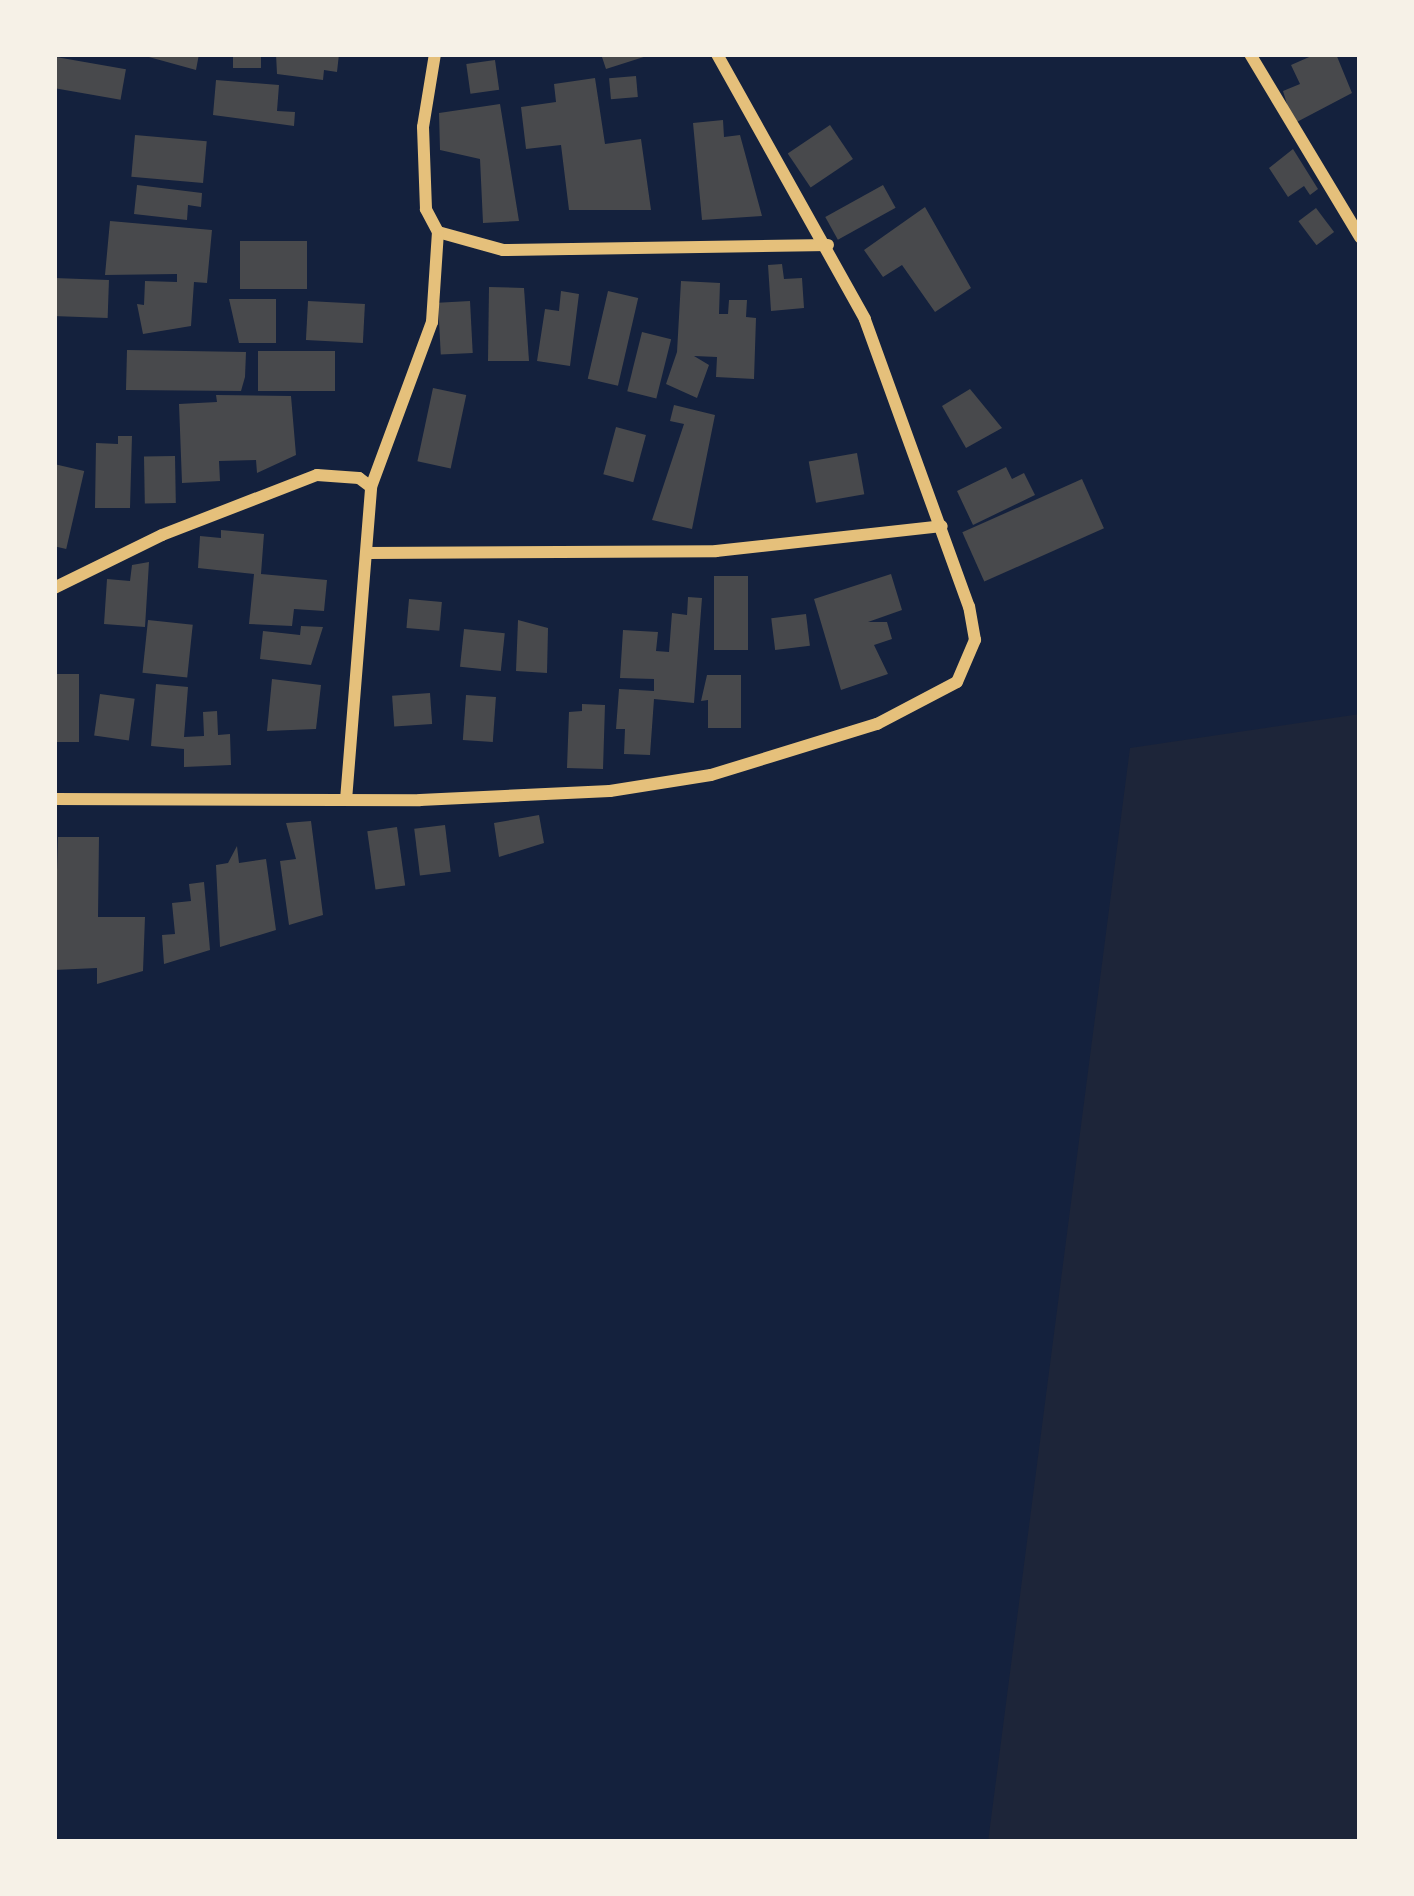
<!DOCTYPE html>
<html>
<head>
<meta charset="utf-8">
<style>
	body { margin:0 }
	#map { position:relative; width:1414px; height:1896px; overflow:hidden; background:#14213d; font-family:Figtree,sans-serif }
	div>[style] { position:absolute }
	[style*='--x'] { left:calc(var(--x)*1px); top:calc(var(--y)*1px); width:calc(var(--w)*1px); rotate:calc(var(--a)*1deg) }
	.green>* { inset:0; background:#1d2539 }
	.building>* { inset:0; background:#48494c; transform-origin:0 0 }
	.minor>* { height:12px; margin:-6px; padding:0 6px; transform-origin:6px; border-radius:6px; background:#e5c07b }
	span { translate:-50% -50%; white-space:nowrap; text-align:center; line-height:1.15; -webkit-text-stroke:10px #f6f1e7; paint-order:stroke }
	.frame { position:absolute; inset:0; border:57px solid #f6f1e7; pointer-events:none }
</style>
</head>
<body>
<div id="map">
	<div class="green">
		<div style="clip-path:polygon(1360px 714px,1360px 1842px,988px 1842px,1130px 748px)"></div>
	</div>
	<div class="building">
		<div style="clip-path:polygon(138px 54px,199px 54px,196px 70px)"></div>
		<div style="left:233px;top:54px;width:28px;height:14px"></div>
		<div style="clip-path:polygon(276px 54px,339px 54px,337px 72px,324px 70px,323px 80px,277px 74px)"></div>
		<div style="clip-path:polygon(601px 54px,650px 54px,650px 55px,606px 69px)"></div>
		<div style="clip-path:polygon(1316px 54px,1336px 54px,1352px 93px,1293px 124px,1283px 91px,1300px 84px,1291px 65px)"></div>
		<div style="left:56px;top:57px;width:71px;height:31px;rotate:10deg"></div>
		<div style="left:495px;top:60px;width:30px;height:29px;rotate:82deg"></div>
		<div style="left:636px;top:76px;width:21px;height:27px;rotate:85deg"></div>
		<div style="clip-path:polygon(595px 78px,605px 144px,641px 139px,651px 210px,569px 210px,561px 145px,526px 149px,521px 107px,556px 102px,554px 84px)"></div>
		<div style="clip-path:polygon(216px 80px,279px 85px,277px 111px,295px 112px,294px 126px,213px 115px)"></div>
		<div style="clip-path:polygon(500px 104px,519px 221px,483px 223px,480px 159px,440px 150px,439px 113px)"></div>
		<div style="clip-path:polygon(723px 120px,724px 137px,740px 135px,762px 216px,702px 220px,693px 123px)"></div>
		<div style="left:830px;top:125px;width:41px;height:51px;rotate:56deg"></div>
		<div style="left:135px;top:135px;width:72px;height:42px;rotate:5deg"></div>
		<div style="clip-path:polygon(1293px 149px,1318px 189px,1310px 195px,1304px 186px,1288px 197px,1269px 168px)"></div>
		<div style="clip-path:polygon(137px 185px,202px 193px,201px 207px,188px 205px,187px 220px,134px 214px)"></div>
		<div style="left:883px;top:185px;width:26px;height:66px;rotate:61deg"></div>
		<div style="clip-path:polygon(925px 207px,971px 288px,935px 312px,902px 265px,883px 277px,864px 250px)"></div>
		<div style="left:1316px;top:208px;width:30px;height:22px;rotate:53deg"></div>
		<div style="clip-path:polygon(110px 221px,212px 230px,207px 283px,194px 282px,191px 326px,143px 334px,137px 304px,144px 305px,145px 281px,177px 282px,177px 274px,105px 275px)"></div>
		<div style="left:240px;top:241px;width:67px;height:48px"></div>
		<div style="clip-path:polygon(782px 264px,784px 279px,802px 278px,804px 308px,771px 311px,768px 265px)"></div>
		<div style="left:54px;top:278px;width:55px;height:38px;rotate:2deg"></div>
		<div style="clip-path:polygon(681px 281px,720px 283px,719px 314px,728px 314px,729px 300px,747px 300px,746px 317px,756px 318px,754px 379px,716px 377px,717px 357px,694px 356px,709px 365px,697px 398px,666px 384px,677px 352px)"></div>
		<div style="clip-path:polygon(489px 287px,524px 288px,529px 361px,488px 361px)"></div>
		<div style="clip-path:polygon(561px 291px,579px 294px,570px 366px,537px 361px,545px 309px,559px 311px)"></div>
		<div style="left:608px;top:291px;width:31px;height:90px;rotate:13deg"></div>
		<div style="clip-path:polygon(229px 299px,276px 299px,276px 343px,239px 343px)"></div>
		<div style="left:308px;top:301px;width:57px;height:39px;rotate:3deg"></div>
		<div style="left:470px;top:301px;width:52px;height:32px;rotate:87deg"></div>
		<div style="left:642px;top:332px;width:30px;height:61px;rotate:14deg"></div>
		<div style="clip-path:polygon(127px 350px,246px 352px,245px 377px,241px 391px,126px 390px)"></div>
		<div style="left:258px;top:351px;width:77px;height:40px"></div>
		<div style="left:433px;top:388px;width:34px;height:75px;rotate:12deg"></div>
		<div style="clip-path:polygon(970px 389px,1002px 428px,966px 448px,942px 406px)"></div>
		<div style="clip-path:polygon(216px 395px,291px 396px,296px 455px,257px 473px,256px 460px,219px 461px,220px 481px,182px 483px,179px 404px,217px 402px)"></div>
		<div style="clip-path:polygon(674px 405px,715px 415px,692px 529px,652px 520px,684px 424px,670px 421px)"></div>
		<div style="left:616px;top:427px;width:31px;height:49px;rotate:15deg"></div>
		<div style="clip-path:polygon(118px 436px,132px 436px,130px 508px,95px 508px,96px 443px,118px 444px)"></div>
		<div style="left:857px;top:453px;width:42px;height:49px;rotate:80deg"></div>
		<div style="left:175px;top:456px;width:47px;height:31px;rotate:89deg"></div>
		<div style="left:54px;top:464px;width:31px;height:80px;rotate:13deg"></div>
		<div style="clip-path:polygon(1006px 467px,1012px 479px,1024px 473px,1035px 495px,973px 525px,957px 491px)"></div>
		<div style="left:1082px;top:479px;width:54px;height:131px;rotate:66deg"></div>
		<div style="clip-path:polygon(221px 530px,264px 534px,261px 574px,327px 580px,324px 611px,294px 609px,292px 626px,249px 624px,254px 574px,198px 568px,200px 536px,221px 538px)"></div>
		<div style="clip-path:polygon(149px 562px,145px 627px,104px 624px,107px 579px,130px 581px,132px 565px)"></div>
		<div style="clip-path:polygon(891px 574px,902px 610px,868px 622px,887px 622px,892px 639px,874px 645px,888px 674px,841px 690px,814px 599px)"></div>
		<div style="left:714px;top:576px;width:34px;height:74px"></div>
		<div style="clip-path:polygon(688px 597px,702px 598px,694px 703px,654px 699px,650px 755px,624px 754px,625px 729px,616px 729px,619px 689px,654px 691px,654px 679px,620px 678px,623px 630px,658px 632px,656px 651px,669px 652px,672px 613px,687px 615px)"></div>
		<div style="left:409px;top:599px;width:33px;height:29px;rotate:5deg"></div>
		<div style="left:806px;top:614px;width:32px;height:35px;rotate:83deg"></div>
		<div style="left:148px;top:620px;width:45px;height:53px;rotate:6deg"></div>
		<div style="clip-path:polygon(518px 620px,548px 628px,547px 673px,516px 671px)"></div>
		<div style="clip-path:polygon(301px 626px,323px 627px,311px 665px,260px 659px,263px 631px,300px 635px)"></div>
		<div style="left:464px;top:629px;width:41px;height:38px;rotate:6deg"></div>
		<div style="left:54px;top:674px;width:25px;height:68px"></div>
		<div style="clip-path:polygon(707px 675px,741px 675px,741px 728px,708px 728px,708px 700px,701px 701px)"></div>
		<div style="clip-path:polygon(272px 679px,321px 685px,316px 729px,267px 731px)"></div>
		<div style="clip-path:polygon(156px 684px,188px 687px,184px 737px,204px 736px,203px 712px,217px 711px,218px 735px,230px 734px,231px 765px,184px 767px,184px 749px,151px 746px)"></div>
		<div style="left:430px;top:693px;width:31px;height:38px;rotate:86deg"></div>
		<div style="left:100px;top:694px;width:35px;height:42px;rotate:8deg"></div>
		<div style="left:466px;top:695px;width:30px;height:45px;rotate:4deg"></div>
		<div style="clip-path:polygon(582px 704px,605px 705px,603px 769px,567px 768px,569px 712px,582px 711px)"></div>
		<div style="clip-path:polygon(539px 815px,544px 843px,499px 857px,494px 823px)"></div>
		<div style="clip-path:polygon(311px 821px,323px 915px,289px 925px,280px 861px,296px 859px,286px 823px)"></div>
		<div style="left:445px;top:825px;width:47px;height:31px;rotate:83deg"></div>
		<div style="left:397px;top:827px;width:59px;height:30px;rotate:82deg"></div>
		<div style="clip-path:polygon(58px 837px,99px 837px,98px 917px,145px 917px,143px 971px,97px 984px,97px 968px,54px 970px)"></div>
		<div style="clip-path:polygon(237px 846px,239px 863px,266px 859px,276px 930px,220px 947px,216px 865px,228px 863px)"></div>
		<div style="clip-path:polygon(204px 882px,210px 950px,164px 964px,162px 935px,175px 934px,172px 903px,191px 901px,189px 884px)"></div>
	</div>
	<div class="minor">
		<div style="--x:1250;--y:54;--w:214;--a:59"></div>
		<div style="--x:438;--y:232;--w:67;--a:15.5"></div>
		<div style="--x:503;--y:250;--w:325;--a:-0.9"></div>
		<div style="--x:367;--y:553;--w:349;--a:-0.3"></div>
		<div style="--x:716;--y:551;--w:227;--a:-6.3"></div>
		<div style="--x:54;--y:588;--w:120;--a:-26.1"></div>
		<div style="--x:162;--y:535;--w:166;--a:-21.2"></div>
		<div style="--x:317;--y:475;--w:42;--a:4.1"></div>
		<div style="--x:359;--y:478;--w:15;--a:37"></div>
		<div style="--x:54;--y:799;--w:366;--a:0.2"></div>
		<div style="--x:420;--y:800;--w:190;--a:-2.7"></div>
		<div style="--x:610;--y:791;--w:102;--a:-9"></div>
		<div style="--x:711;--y:775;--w:174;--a:-17.1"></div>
		<div style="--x:877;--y:724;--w:90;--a:-27.7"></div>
		<div style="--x:957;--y:682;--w:46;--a:-66.8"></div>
		<div style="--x:975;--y:640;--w:34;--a:-100"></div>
		<div style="--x:969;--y:607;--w:306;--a:-109.9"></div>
		<div style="--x:865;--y:319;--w:304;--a:-119.2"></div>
		<div style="--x:346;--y:800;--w:314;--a:-85.4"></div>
		<div style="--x:371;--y:487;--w:176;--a:-69.7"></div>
		<div style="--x:432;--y:322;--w:90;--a:-86.2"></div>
		<div style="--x:438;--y:232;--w:26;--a:-118"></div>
		<div style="--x:426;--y:209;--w:82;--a:-92.1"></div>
		<div style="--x:423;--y:127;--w:74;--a:-80.7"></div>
	</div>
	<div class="frame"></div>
</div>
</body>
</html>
